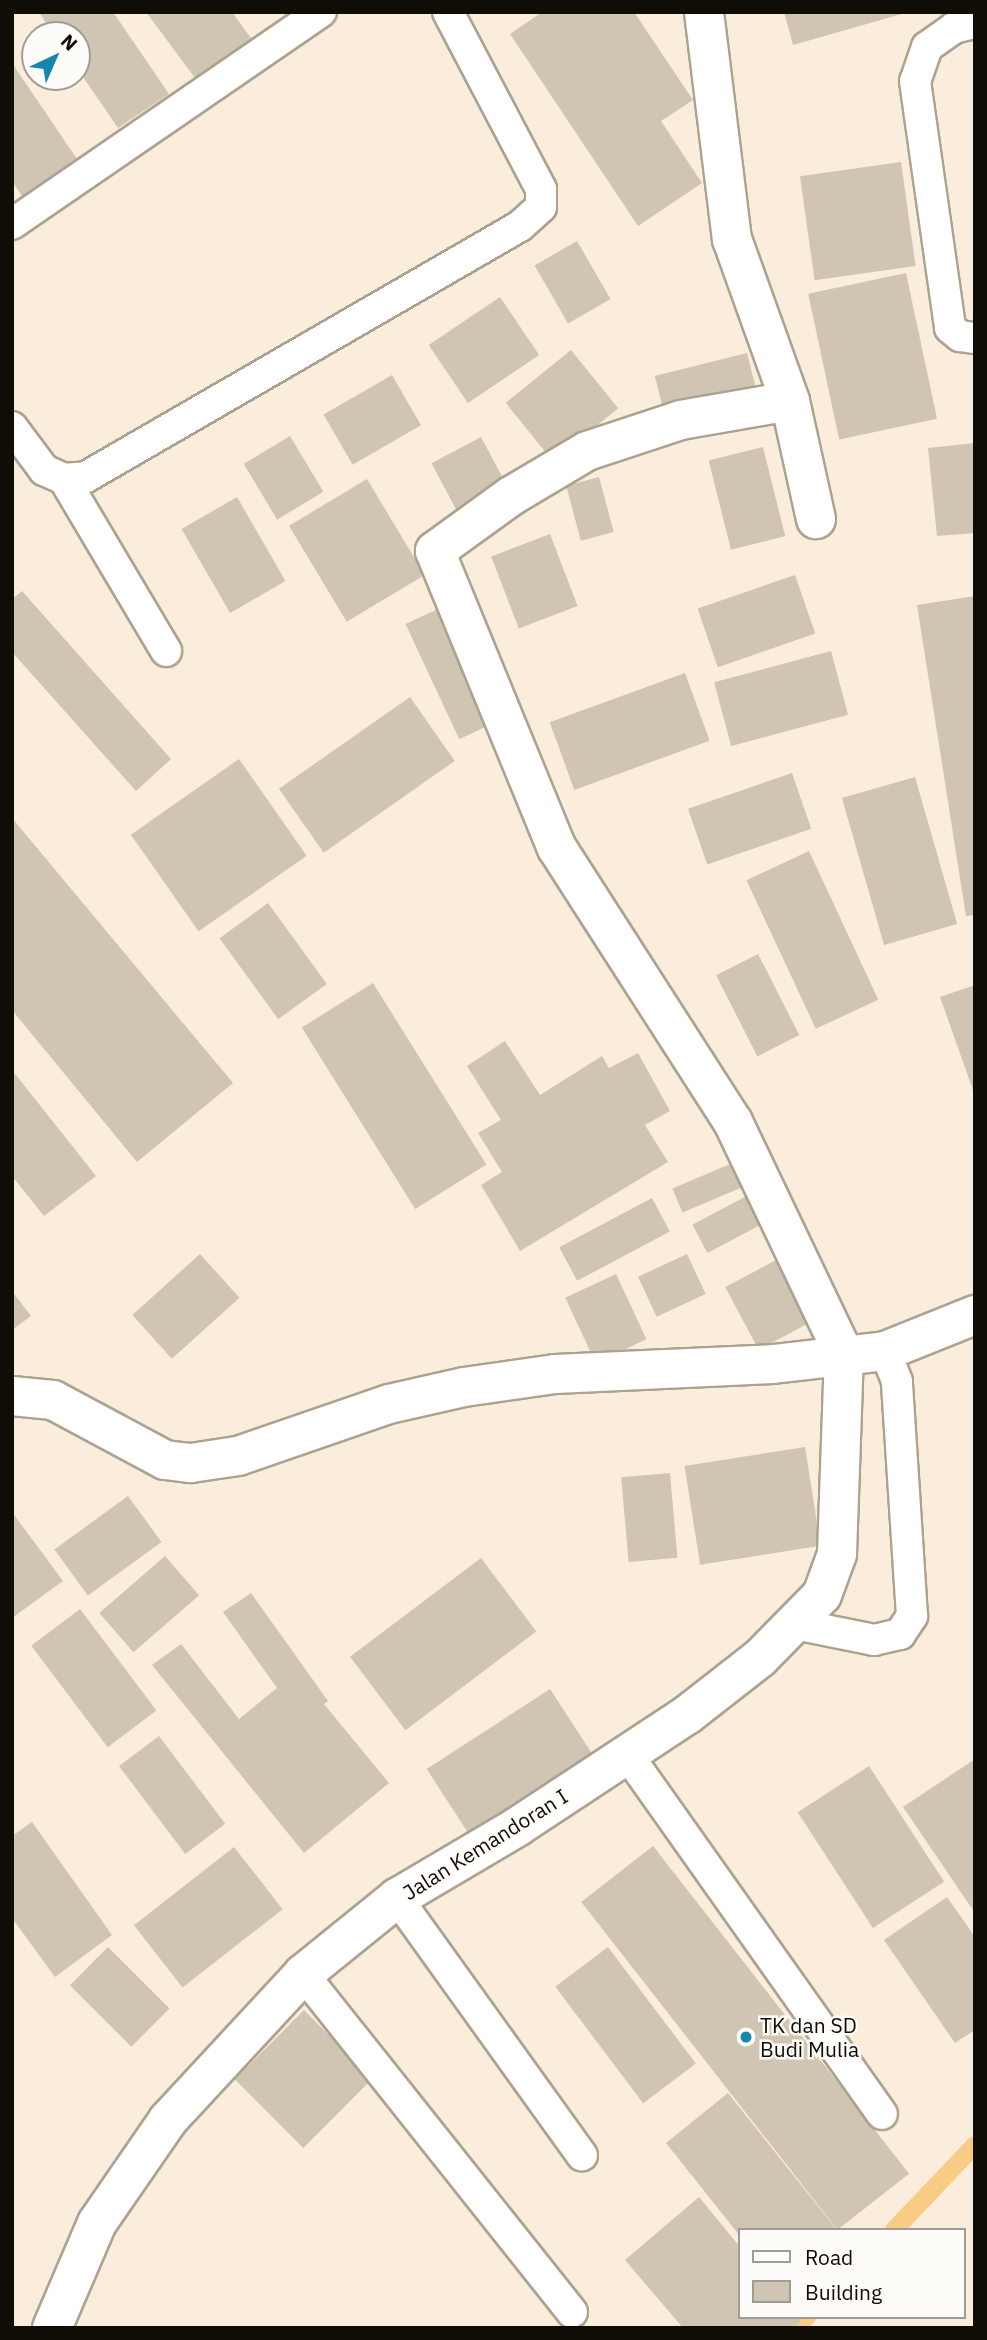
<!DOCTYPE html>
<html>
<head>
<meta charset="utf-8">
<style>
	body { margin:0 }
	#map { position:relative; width:987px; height:2340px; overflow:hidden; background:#faeddb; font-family:"IBM Plex Sans",sans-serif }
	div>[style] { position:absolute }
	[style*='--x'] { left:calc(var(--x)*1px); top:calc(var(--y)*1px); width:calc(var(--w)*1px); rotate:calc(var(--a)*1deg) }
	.stream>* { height:18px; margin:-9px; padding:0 9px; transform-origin:9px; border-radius:9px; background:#f9cc85 }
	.building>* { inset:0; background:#d0c4b2; transform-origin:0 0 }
	.roads { filter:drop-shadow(2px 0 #ada290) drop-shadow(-2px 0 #ada290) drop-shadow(0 2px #ada290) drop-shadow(0 -2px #ada290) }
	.service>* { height:30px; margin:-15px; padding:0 15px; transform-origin:15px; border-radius:15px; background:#fff }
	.minor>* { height:38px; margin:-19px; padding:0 19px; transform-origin:19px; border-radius:19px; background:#fff }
	.tertiary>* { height:38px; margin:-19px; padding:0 19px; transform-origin:19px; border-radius:19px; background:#fff }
	.dots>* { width:19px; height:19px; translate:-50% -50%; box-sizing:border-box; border:4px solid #fefcf8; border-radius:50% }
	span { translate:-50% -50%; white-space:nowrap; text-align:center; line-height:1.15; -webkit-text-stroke:5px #fefcf8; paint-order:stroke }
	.street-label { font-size:21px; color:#100c06 }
	.poi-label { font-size:21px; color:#100c06 }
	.left { translate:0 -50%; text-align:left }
	.frame { position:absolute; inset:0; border:14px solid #100c06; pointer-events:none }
	.legend { position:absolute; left:738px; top:2228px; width:228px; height:91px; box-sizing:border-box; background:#fefcf8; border:2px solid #9f9c97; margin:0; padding:9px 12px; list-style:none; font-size:21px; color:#100c06 }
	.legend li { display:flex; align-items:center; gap:14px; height:35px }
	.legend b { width:35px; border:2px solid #9f9c97 }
	.north { position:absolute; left:21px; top:21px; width:70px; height:70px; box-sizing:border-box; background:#fefcf8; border:2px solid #9f9c97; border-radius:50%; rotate:44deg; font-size:19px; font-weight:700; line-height:28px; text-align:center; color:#100c06 }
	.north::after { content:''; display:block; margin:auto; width:24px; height:32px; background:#1786ad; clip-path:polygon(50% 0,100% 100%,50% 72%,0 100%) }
</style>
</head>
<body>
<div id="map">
	<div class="stream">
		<div style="--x:894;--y:2230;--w:117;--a:-46.4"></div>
		<div style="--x:796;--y:2328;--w:16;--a:-45"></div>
	</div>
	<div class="building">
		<div style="clip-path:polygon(39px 12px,113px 12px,169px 94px,118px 128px,77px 68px,77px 35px,54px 35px)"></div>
		<div style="clip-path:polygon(146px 12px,232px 12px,256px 45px,201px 86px)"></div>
		<div style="clip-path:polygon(542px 12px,634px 12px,693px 100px,661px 121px,702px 183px,638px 226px,510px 34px)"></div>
		<div style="clip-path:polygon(784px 12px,905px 12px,905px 13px,793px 45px)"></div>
		<div style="clip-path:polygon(12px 63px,79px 162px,24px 199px,12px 181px)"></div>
		<div style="left:901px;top:162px;width:105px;height:102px;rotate:82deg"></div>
		<div style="left:577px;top:241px;width:67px;height:49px;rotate:60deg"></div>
		<div style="left:906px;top:273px;width:149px;height:100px;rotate:78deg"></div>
		<div style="left:500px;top:297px;width:70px;height:86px;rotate:56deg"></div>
		<div style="left:571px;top:350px;width:75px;height:84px;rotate:51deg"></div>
		<div style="left:747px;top:353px;width:42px;height:95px;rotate:76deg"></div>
		<div style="left:392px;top:375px;width:58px;height:79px;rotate:60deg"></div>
		<div style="left:290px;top:436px;width:65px;height:54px;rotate:59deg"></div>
		<div style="left:481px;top:437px;width:57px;height:56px;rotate:62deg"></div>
		<div style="clip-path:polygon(975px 443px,975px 533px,937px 536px,928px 448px)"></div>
		<div style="left:763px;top:447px;width:92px;height:56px;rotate:76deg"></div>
		<div style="left:599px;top:477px;width:57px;height:34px;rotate:75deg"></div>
		<div style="left:367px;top:479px;width:112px;height:91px;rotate:59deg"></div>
		<div style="left:237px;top:497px;width:97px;height:64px;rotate:60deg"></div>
		<div style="left:550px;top:534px;width:77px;height:63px;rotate:69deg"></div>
		<div style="left:795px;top:575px;width:62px;height:103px;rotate:71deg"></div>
		<div style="clip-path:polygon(22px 591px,171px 759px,136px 791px,12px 652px,12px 599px)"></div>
		<div style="clip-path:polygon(975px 596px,975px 915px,966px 916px,917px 605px)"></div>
		<div style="left:440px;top:608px;width:127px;height:38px;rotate:65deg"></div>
		<div style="left:831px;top:651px;width:66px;height:121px;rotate:75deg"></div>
		<div style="left:685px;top:673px;width:72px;height:144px;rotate:70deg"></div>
		<div style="left:410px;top:697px;width:78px;height:160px;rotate:55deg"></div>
		<div style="left:239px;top:759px;width:118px;height:132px;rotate:55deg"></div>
		<div style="left:792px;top:773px;width:59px;height:110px;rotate:71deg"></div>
		<div style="left:915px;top:777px;width:153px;height:76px;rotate:74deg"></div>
		<div style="clip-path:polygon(12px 818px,233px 1083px,137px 1162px,12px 1010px)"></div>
		<div style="left:809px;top:851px;width:164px;height:69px;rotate:65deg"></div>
		<div style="left:268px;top:903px;width:100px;height:60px;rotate:54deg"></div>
		<div style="left:758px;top:954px;width:91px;height:47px;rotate:63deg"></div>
		<div style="left:373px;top:983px;width:214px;height:84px;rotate:58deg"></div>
		<div style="clip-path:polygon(975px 985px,975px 1093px,974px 1093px,940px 997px)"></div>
		<div style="clip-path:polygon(505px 1041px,540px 1095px,602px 1056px,609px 1068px,638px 1053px,670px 1111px,645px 1125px,668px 1162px,520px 1251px,481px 1185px,502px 1172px,478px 1133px,501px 1120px,467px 1066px)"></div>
		<div style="clip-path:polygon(12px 1070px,96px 1176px,44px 1216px,12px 1176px)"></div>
		<div style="left:735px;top:1162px;width:26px;height:68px;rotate:67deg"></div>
		<div style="left:756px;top:1191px;width:32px;height:72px;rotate:62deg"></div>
		<div style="left:652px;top:1198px;width:38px;height:105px;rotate:62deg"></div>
		<div style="left:200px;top:1254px;width:59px;height:91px;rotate:48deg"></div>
		<div style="left:687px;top:1254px;width:44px;height:54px;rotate:65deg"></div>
		<div style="left:780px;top:1258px;width:71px;height:62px;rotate:62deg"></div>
		<div style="left:616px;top:1274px;width:72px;height:56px;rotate:65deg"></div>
		<div style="clip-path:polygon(12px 1291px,31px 1316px,12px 1330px)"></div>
		<div style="left:805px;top:1447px;width:100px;height:122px;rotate:81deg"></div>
		<div style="left:670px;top:1473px;width:85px;height:49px;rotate:85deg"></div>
		<div style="left:128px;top:1496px;width:57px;height:91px;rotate:54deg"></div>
		<div style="clip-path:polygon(12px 1512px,63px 1581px,12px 1618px)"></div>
		<div style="left:165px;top:1556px;width:52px;height:87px;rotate:49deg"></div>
		<div style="left:481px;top:1558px;width:92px;height:164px;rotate:53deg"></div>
		<div style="clip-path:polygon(251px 1593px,328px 1701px,324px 1704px,389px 1783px,304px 1853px,152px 1665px,181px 1644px,239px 1719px,277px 1688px,223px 1612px)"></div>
		<div style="left:80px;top:1609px;width:127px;height:61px;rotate:53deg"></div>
		<div style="left:550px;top:1689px;width:77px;height:147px;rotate:57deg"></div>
		<div style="left:159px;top:1736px;width:110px;height:50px;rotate:53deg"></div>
		<div style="clip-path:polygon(975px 1759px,975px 1913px,903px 1807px)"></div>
		<div style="left:869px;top:1766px;width:138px;height:85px;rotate:57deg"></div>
		<div style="clip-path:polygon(32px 1822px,112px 1935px,55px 1977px,12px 1918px,12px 1836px)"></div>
		<div style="left:653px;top:1846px;width:416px;height:91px;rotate:52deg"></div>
		<div style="left:234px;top:1847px;width:79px;height:127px;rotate:52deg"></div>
		<div style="clip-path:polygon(947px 1897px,975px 1937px,975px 2030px,955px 2043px,884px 1940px)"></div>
		<div style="left:108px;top:1947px;width:87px;height:54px;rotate:45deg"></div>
		<div style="left:608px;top:1947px;width:146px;height:66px;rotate:53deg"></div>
		<div style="left:304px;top:2010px;width:97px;height:98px;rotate:45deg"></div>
		<div style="clip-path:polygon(728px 2093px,837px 2230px,740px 2230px,740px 2236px,666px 2143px)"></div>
		<div style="clip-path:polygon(699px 2197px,740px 2247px,740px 2317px,799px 2317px,802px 2320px,793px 2328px,683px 2328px,625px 2260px)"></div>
	</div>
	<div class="roads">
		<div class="service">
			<div style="--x:975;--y:23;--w:22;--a:167"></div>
			<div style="--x:954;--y:28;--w:33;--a:145"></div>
			<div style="--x:927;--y:47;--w:36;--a:109"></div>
			<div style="--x:915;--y:81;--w:249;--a:81.9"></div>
			<div style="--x:950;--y:328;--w:13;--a:39"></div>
			<div style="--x:960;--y:336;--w:15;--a:8"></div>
			<div style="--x:12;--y:224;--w:375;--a:-34.5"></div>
			<div style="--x:12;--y:427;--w:54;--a:53.3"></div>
			<div style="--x:44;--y:470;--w:22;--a:24"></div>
			<div style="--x:64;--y:479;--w:22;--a:-5"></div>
			<div style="--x:86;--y:477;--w:501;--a:-30.04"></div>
			<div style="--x:520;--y:226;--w:28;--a:-42"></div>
			<div style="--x:541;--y:207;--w:18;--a:-90"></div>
			<div style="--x:541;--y:189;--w:200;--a:-117.7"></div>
			<div style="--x:64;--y:479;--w:200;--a:59.3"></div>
			<div style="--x:795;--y:1624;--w:81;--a:11.4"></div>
			<div style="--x:874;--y:1640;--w:27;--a:-13"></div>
			<div style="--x:900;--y:1634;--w:22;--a:-56"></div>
			<div style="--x:912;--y:1616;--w:235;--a:-93.7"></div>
			<div style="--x:897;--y:1381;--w:32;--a:-112"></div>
			<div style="--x:627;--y:1754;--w:441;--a:54.7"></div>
			<div style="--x:397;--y:1898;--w:317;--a:54.3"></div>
			<div style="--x:303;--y:1974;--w:432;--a:51.5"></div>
		</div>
		<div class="minor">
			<div style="--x:704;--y:12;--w:229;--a:83"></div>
			<div style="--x:732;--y:239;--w:172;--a:70.3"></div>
			<div style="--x:790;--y:401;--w:121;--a:77.6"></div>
			<div style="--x:790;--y:401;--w:111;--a:170.1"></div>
			<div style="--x:681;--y:420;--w:99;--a:161.7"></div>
			<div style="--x:587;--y:451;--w:88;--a:149.4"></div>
			<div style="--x:511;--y:496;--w:94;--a:144.1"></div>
			<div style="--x:435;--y:551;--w:321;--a:67.7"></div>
			<div style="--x:557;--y:848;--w:326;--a:57.3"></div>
			<div style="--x:733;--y:1122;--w:258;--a:64.5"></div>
		</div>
		<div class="tertiary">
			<div style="--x:12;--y:1396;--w:41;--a:5.6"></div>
			<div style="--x:53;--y:1400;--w:127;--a:28.2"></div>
			<div style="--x:165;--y:1460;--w:26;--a:7"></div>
			<div style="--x:191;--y:1463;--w:48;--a:-8.5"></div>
			<div style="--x:238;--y:1456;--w:160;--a:-19"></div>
			<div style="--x:389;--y:1404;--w:77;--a:-12.8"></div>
			<div style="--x:464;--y:1387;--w:92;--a:-8.1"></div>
			<div style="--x:555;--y:1374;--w:218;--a:-2.6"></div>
			<div style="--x:773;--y:1364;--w:113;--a:-6.6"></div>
			<div style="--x:885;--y:1351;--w:97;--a:-21.8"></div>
			<div style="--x:52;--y:2328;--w:114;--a:-66.8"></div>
			<div style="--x:97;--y:2223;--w:125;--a:-55.4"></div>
			<div style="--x:168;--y:2120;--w:199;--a:-47.2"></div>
			<div style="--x:303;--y:1974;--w:121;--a:-39"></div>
			<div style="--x:397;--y:1898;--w:139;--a:-30.6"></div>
			<div style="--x:517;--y:1827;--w:204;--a:-33.4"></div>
			<div style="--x:687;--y:1715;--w:93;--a:-38"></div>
			<div style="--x:760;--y:1658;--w:88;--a:-45.5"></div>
			<div style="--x:822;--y:1595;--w:44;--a:-69.9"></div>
			<div style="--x:837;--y:1554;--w:199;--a:-88"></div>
		</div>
	</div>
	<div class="dots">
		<div style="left:746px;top:2037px;background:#1786ad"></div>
	</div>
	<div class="street-label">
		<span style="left:485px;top:1844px;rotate:-32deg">Jalan Kemandoran I</span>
	</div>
	<div class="poi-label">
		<span class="left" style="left:760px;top:2037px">TK dan SD<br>Budi Mulia</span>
	</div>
	<div class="frame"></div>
	<ul class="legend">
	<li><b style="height:9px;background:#fff"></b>Road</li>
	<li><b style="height:19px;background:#d0c4b2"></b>Building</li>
	</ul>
	<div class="north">N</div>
</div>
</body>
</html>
